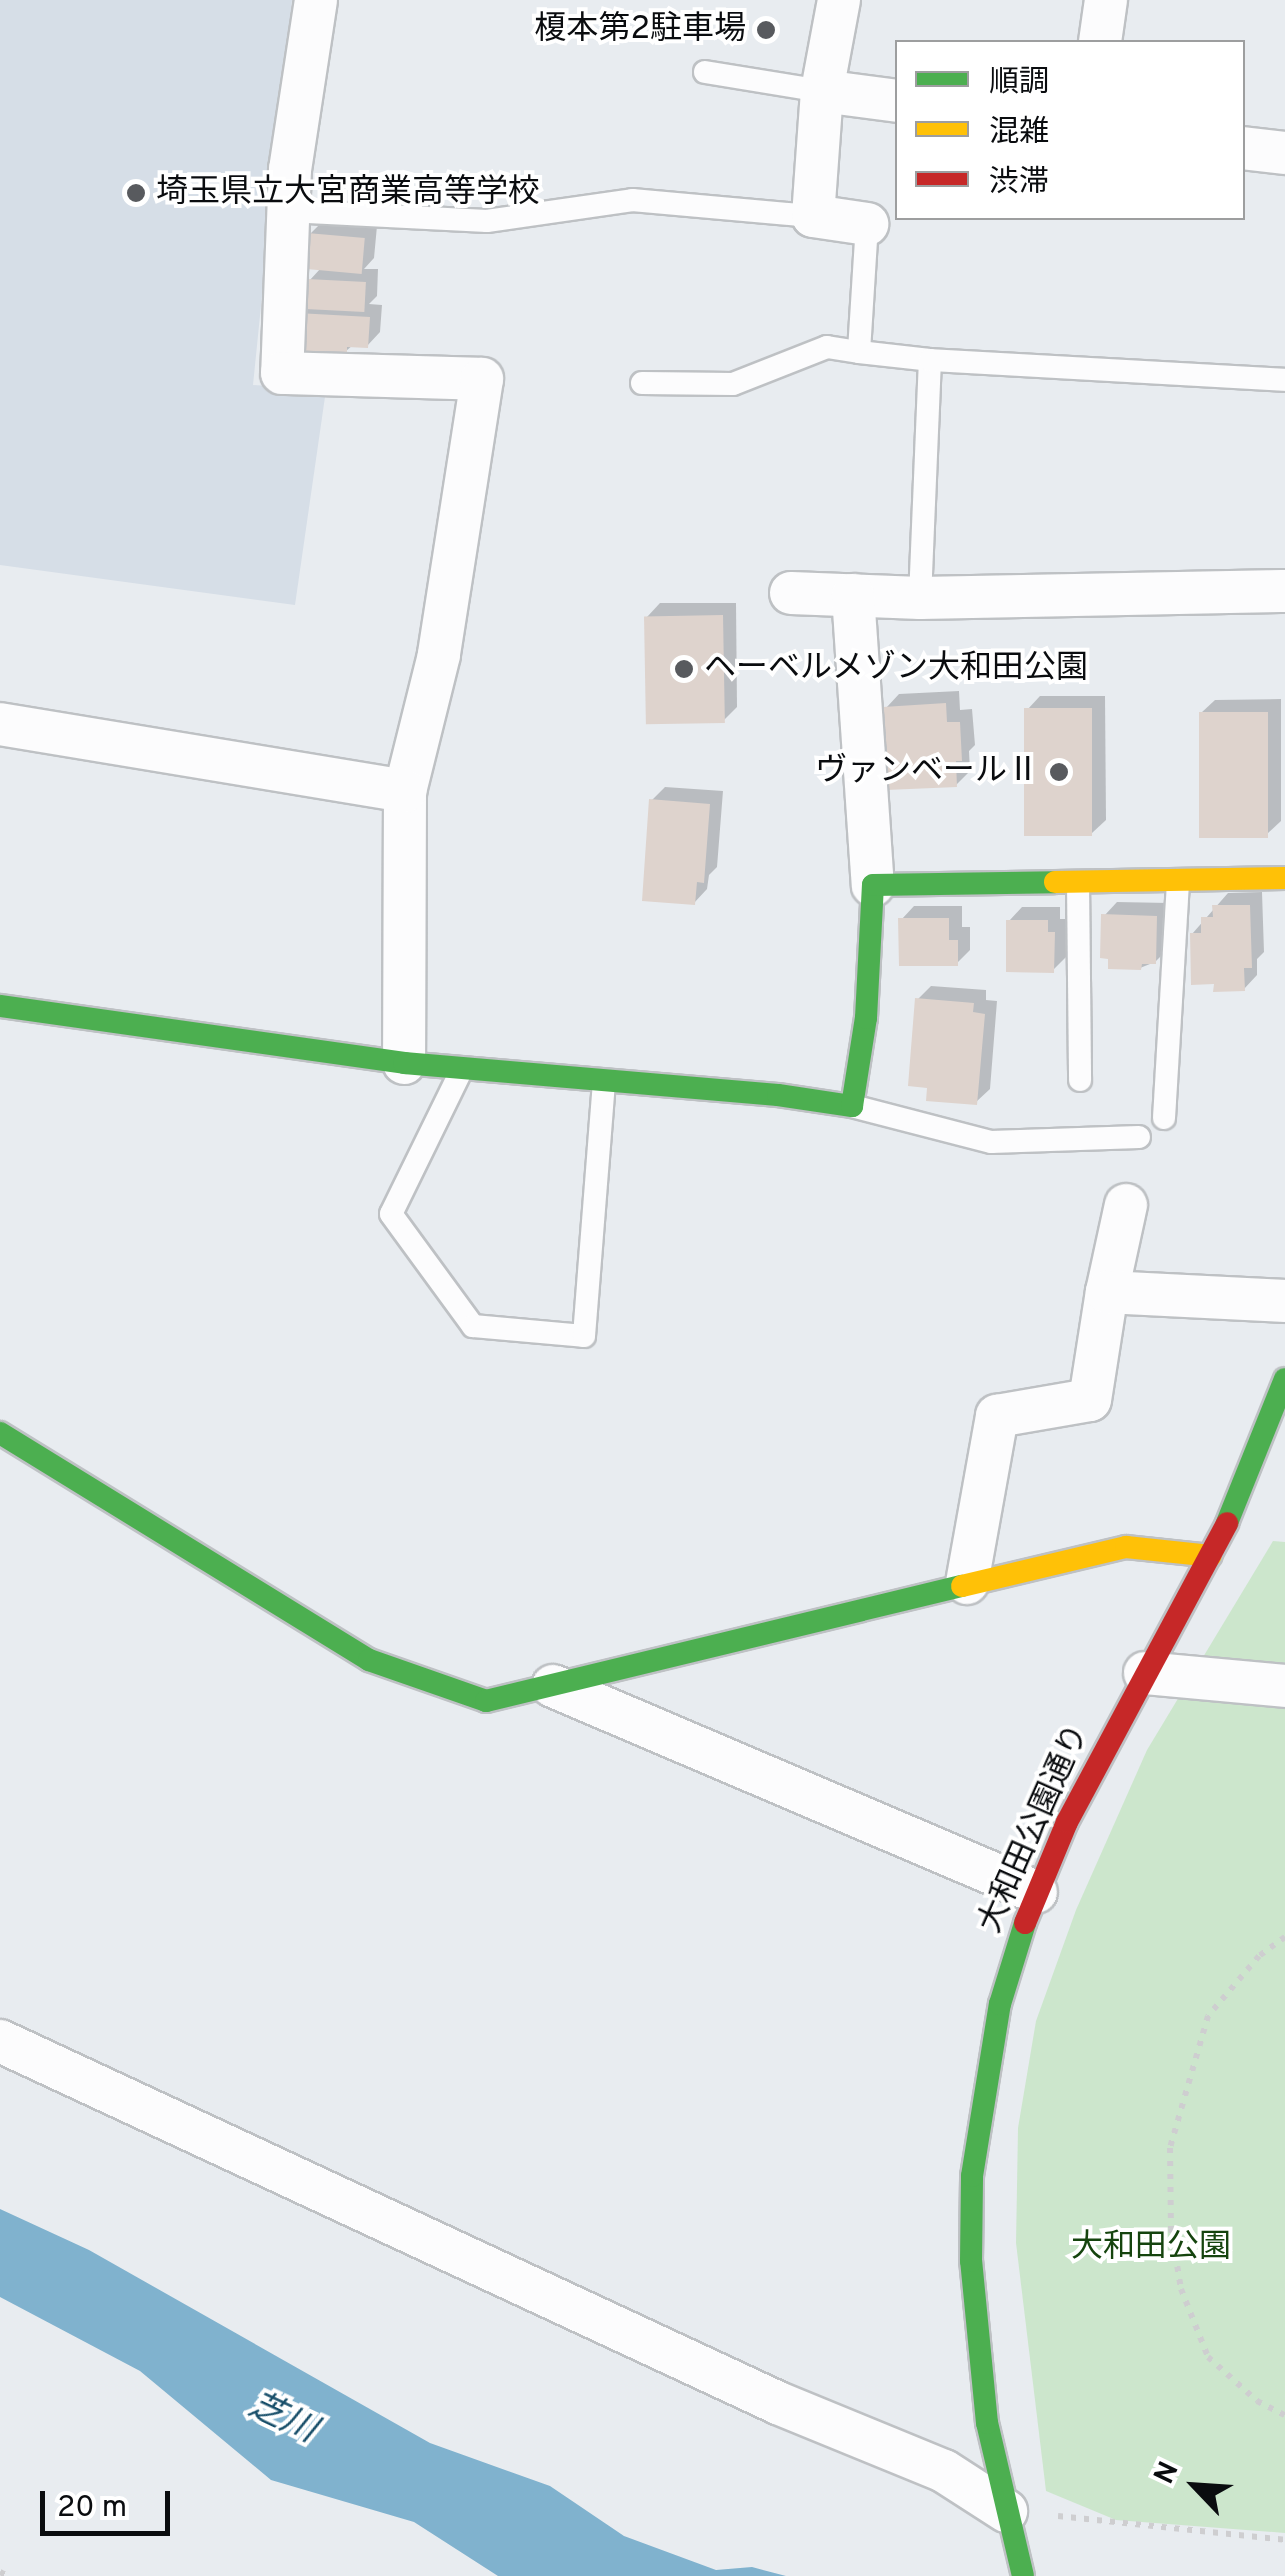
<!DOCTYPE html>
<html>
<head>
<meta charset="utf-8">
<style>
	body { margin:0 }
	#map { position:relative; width:1285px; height:2576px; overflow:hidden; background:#e8ecf0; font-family:Overpass,"Noto Sans JP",sans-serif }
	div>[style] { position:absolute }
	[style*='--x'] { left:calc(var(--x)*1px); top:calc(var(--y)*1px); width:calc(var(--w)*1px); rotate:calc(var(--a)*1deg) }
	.built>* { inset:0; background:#d6dee7 }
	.green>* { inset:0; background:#cce6cc }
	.water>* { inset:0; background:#80b2ce }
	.shadow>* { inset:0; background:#0003 }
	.building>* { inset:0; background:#ded3cd; transform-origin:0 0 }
	.path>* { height:6px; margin-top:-3px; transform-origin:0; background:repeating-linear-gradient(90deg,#ceced0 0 5px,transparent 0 13px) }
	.roads { filter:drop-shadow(2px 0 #bec1c4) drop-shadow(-2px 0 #bec1c4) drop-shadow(0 2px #bec1c4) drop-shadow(0 -2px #bec1c4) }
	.lane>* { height:22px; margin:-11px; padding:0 11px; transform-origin:11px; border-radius:11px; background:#fcfcfd }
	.street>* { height:42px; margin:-21px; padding:0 21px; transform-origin:21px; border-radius:21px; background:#fcfcfd }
	.fast>* { height:22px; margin:-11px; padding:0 11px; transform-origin:11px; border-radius:11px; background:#4caf50 }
	.slow>* { height:22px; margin:-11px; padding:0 11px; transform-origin:11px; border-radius:11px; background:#ffc107 }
	.jam>* { height:22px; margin:-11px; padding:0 11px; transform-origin:11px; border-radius:11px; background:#c62828 }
	.dots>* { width:28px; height:28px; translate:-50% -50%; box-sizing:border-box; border:5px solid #fff; border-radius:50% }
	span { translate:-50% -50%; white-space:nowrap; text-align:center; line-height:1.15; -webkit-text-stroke:8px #fff; paint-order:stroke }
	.poi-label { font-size:32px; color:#0a0c0f }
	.right { translate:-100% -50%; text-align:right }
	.left { translate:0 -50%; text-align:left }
	.street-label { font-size:32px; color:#0a0c0f }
	.park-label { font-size:32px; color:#15440e }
	.water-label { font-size:35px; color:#174e69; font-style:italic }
	.legend { position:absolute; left:895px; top:40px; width:350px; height:180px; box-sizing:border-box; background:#fff; border:2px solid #9d9e9f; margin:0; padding:12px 18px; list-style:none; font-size:30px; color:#0a0c0f }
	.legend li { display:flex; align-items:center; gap:20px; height:50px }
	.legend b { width:50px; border:2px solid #9d9e9f }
	.north { position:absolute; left:1145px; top:2436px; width:100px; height:100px; -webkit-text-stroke:8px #fff; paint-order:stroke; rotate:295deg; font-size:28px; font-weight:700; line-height:40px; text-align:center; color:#0a0c0f }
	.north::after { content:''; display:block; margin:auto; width:35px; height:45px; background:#0a0c0f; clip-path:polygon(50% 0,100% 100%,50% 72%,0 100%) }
	.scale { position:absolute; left:40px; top:2491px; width:130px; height:45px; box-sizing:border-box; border:5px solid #0a0c0f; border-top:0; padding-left:12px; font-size:30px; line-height:35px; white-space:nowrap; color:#0a0c0f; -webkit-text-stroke:8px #fff; paint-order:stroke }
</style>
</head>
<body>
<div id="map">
	<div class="built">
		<div style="clip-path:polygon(0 0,292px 0,253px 385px,326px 390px,295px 605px,0 565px)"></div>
	</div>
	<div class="green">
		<div style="clip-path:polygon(1273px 1541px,1285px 1542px,1285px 2533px,1116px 2520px,1046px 2491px,1016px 2243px,1018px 2128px,1036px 2021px,1076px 1910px,1147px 1750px)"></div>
	</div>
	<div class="water">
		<div style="clip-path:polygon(0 2209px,89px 2250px,430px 2443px,550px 2486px,624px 2536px,716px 2570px,752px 2567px,786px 2576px,498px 2576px,414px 2522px,271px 2480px,140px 2371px,0 2297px)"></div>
	</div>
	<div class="shadow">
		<div style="clip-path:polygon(323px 221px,377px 226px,374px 258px,364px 269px,378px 269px,377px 296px,369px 304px,382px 305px,380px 332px,367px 346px,353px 345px,346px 351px,298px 350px,309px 281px,321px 268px,310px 234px)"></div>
		<div style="clip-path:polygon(660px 603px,736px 603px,737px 707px,724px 720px,647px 617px)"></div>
		<div style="clip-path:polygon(959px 691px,960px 710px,972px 709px,975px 745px,969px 751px,970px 771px,956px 785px,886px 708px,899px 694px)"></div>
		<div style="clip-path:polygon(1040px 696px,1105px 696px,1106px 820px,1092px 833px,1027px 710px)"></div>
		<div style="clip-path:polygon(1281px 699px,1281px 821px,1267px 834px,1201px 713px,1215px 700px)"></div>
		<div style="clip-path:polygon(665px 787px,723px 791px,717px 867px,709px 875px,707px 889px,694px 903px,652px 800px)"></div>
		<div style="clip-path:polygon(1262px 892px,1264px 952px,1257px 959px,1257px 975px,1244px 989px,1216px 982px,1192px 934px,1228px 893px)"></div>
		<div style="clip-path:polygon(1117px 902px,1169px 903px,1169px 948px,1155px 962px,1140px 968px,1104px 916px)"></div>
		<div style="clip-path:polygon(914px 906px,962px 906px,962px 927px,970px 927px,970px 950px,957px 963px,901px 920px)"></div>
		<div style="clip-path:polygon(1022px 907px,1060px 907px,1060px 919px,1067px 919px,1066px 957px,1053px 970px,1009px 921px)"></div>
		<div style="clip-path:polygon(931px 986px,986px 990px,986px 1000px,997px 1001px,990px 1089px,976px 1102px,918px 999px)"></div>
	</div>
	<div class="building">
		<div style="left:307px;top:233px;width:58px;height:36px;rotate:5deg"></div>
		<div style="left:307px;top:279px;width:59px;height:30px;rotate:3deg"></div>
		<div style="clip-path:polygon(297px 313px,370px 317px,368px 348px,347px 347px,347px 354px,295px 352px)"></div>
		<div style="left:723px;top:615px;width:108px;height:79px;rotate:89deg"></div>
		<div style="clip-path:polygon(946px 703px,947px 722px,960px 722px,962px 761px,956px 761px,957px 787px,886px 790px,883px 707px)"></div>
		<div style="left:1092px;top:708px;width:128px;height:68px;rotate:90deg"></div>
		<div style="left:1199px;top:712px;width:69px;height:126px"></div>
		<div style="clip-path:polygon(649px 799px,710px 804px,704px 883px,697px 882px,695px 905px,642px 901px)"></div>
		<div style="clip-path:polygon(1212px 905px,1250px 905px,1252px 968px,1244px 968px,1245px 991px,1213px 992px,1214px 984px,1191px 985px,1190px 933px,1201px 933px,1201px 917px,1213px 917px)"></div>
		<div style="clip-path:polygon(1101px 914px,1157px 916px,1156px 964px,1142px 964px,1141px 970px,1108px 969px,1108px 959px,1100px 958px)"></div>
		<div style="clip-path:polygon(898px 918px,949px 918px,949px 940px,958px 940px,958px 966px,899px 966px)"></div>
		<div style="clip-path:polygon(1006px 920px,1048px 920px,1048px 932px,1055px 932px,1054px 973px,1006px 972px)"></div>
		<div style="clip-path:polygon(915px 998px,974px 1003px,973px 1012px,985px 1014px,977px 1105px,926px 1101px,927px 1088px,908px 1086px)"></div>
	</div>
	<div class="path">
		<div style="--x:1285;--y:1937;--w:32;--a:144"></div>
		<div style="--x:1259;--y:1956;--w:79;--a:130.4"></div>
		<div style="--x:1208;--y:2016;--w:137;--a:106.1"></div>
		<div style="--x:1170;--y:2148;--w:80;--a:89.3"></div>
		<div style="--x:1171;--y:2228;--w:62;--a:80.7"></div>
		<div style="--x:1181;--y:2289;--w:73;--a:68.3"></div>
		<div style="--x:1208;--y:2357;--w:66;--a:41.9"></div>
		<div style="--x:1257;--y:2401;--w:31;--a:27"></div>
		<div style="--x:1058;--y:2516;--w:228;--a:6"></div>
		<div style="--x:0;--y:2572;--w:9;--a:27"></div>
	</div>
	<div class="roads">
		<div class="lane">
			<div style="--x:705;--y:72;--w:119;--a:9.2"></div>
			<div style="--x:288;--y:211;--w:199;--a:2.9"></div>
			<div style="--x:487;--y:221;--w:147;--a:-8.2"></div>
			<div style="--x:632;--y:200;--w:182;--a:5.1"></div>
			<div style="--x:867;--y:224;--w:128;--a:93.6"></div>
			<div style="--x:859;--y:352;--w:71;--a:6.4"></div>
			<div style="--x:642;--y:383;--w:91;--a:0.6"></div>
			<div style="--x:733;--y:384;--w:101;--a:-21.5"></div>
			<div style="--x:827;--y:347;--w:32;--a:9"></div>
			<div style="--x:920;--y:598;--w:238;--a:-87.6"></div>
			<div style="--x:930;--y:360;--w:356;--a:3.2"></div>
			<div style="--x:1078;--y:882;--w:198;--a:89.4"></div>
			<div style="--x:462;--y:1069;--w:161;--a:116.1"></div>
			<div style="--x:391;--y:1214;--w:139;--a:53.8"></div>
			<div style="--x:473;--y:1326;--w:111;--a:5.1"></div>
			<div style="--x:584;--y:1336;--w:253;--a:-85.5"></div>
			<div style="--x:852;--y:1106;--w:144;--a:14.5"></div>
			<div style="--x:991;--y:1142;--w:148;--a:-1.9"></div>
			<div style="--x:1164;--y:1118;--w:238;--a:-86.6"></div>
		</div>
		<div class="street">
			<div style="--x:316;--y:0;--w:171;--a:98.7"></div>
			<div style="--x:290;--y:169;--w:204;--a:92.2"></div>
			<div style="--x:282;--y:373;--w:200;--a:1.7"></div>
			<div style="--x:482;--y:379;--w:279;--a:98.9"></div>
			<div style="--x:439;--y:655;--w:140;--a:104"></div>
			<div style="--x:405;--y:791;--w:272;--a:90.2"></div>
			<div style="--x:839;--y:0;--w:93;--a:100.6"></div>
			<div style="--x:822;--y:91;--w:125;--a:94.1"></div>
			<div style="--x:813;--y:216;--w:55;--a:8.4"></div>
			<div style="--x:1100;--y:42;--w:42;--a:-81.9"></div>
			<div style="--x:822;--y:91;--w:77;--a:7.5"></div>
			<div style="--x:1242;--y:148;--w:43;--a:6.6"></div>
			<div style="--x:791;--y:593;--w:129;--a:2.2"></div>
			<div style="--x:920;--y:598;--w:365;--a:-1.1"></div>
			<div style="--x:853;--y:595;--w:291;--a:86.1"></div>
			<div style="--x:0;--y:724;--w:411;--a:9.4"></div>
			<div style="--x:1107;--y:1292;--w:89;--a:-77.7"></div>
			<div style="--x:967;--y:1583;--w:170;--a:-79.8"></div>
			<div style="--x:997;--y:1416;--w:94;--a:-9.8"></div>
			<div style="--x:1090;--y:1400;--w:109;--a:-81.1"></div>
			<div style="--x:1107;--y:1292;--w:178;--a:2.9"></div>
			<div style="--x:1145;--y:1673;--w:141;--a:5.3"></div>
			<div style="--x:553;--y:1686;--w:525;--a:23.1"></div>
			<div style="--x:0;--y:2041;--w:858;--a:24.95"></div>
			<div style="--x:778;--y:2403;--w:179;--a:22.3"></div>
			<div style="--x:944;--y:2471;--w:74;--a:32.8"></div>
		</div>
		<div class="fast">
			<div style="--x:0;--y:1006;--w:408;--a:8"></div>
			<div style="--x:404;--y:1063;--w:375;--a:4.9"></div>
			<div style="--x:778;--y:1095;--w:75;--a:8.5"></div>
			<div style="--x:852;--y:1106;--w:89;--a:-81"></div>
			<div style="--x:866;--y:1018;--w:133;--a:-87"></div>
			<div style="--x:873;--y:885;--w:182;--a:-0.9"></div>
			<div style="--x:0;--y:1433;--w:433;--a:31.6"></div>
			<div style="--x:369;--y:1660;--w:124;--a:19.3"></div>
			<div style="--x:486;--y:1701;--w:490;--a:-13.6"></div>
			<div style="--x:1227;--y:1523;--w:155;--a:-68.1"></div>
			<div style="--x:1023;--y:2576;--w:157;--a:-103.2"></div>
			<div style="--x:987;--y:2423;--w:163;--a:-95.6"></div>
			<div style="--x:971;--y:2261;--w:85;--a:-89.3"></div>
			<div style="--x:972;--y:2176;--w:174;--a:-80.8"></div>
			<div style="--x:1000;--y:2004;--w:85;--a:-72.8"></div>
		</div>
		<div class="slow">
			<div style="--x:1055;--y:882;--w:230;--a:-1"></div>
			<div style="--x:962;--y:1586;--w:169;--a:-13.4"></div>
			<div style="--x:1126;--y:1547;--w:85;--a:6"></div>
		</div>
		<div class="jam">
			<div style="--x:1025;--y:1923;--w:109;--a:-67.4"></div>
			<div style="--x:1067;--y:1822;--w:339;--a:-61.8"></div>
		</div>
	</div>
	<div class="dots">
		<div style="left:766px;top:30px;background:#585a5e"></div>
		<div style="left:136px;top:193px;background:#585a5e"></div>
		<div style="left:684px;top:669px;background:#585a5e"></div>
		<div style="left:1059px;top:772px;background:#585a5e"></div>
	</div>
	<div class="poi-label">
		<span class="right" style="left:746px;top:30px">榎本第2駐車場</span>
		<span class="left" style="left:156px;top:193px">埼玉県立大宮商業高等学校</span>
		<span class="left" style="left:704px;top:669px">ヘーベルメゾン大和田公園</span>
		<span class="right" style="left:1039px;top:772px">ヴァンベールⅡ</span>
	</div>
	<div class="street-label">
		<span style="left:1035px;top:1829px;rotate:-66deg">大和田公園通り</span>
	</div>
	<div class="park-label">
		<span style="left:1151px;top:2248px">大和田公園</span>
	</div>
	<div class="water-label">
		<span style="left:282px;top:2419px;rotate:25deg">芝川</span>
	</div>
	<ul class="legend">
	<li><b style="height:12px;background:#4caf50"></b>順調</li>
	<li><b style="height:12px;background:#ffc107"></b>混雑</li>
	<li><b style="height:12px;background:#c62828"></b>渋滞</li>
	</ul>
	<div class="north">N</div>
	<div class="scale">20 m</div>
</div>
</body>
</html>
